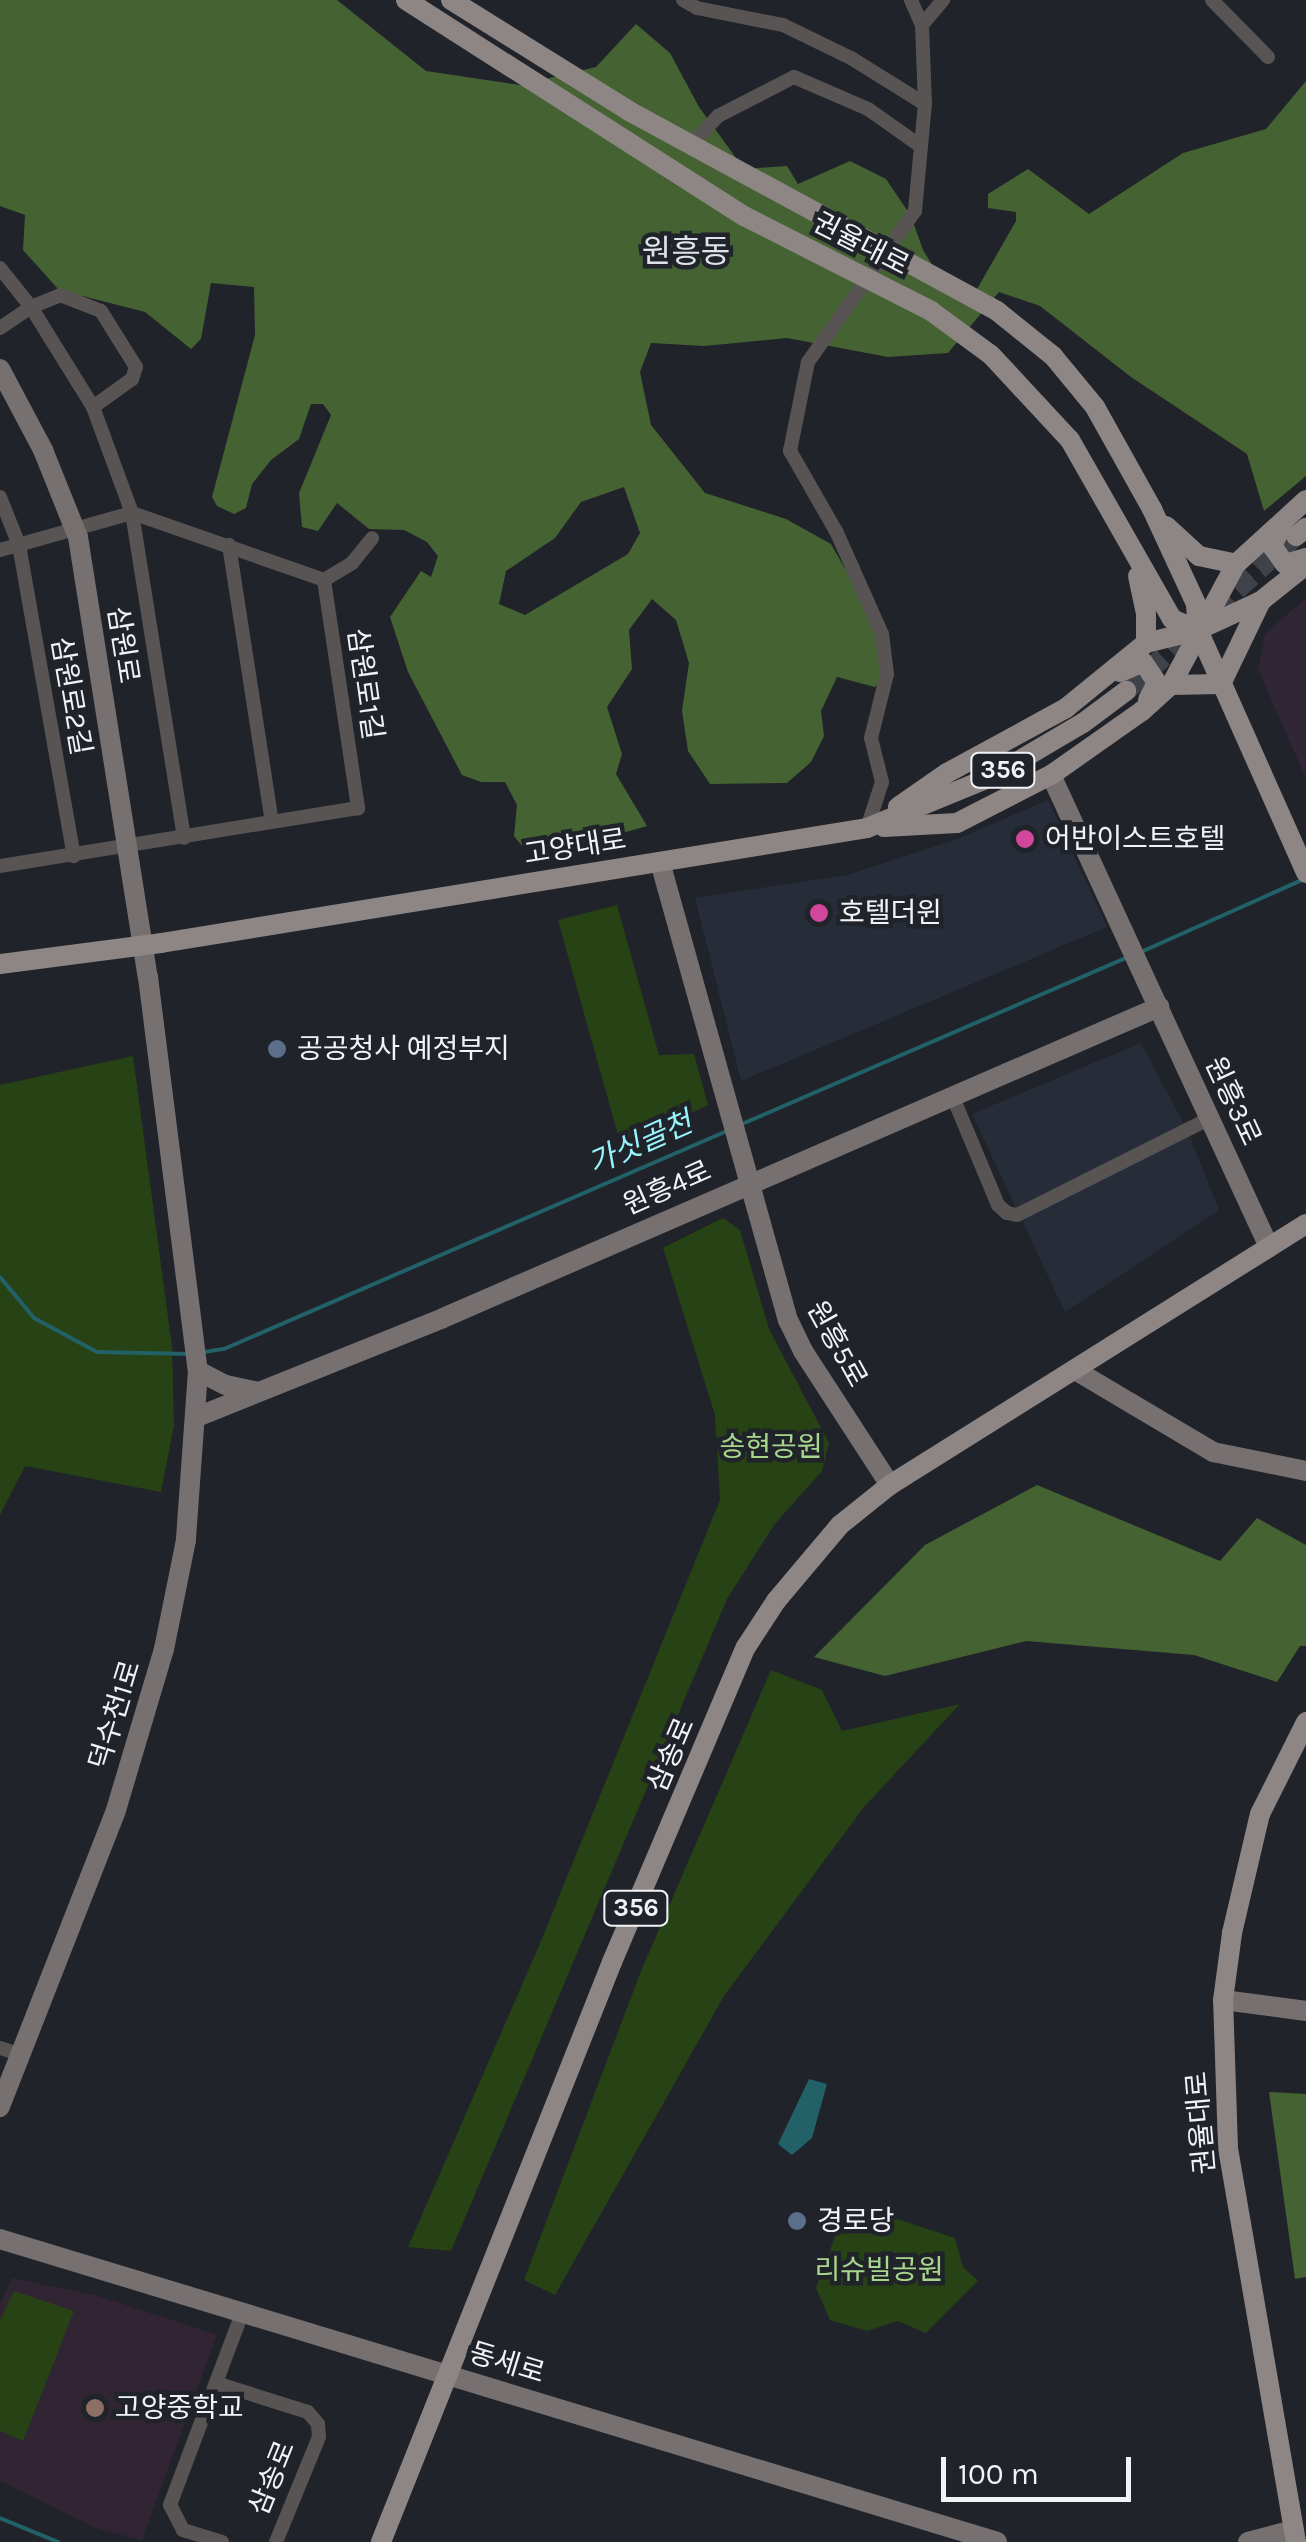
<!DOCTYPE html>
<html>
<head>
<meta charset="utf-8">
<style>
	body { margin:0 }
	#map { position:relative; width:1306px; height:2542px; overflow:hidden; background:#202329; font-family:Karla,"Noto Sans KR",sans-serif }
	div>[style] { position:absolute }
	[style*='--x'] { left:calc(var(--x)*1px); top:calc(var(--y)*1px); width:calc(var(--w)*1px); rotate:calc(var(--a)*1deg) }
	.built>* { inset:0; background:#272d38 }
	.education>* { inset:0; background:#312533 }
	.medical>* { inset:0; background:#302635 }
	.green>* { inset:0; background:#274214 }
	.forest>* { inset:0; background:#456233 }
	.water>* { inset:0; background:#226168 }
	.stream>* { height:4px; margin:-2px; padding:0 2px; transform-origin:2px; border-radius:2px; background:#226168 }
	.primary-tunnel>* { height:20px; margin-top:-10px; transform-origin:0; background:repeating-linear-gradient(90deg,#3f4248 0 20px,transparent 0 30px) }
	.street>* { height:14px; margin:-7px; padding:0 7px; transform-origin:7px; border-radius:7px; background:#595454 }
	.secondary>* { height:20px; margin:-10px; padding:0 10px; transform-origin:10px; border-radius:10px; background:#777070 }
	.primary>* { height:20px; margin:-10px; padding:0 10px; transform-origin:10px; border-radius:10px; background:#8e8685 }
	.dots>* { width:28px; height:28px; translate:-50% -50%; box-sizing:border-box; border:5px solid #202329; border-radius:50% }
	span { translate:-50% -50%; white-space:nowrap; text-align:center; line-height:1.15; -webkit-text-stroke:9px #202329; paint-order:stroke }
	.shield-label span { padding:2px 8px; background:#202329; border:2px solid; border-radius:8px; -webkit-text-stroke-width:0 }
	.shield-label { font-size:25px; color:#f1f3f7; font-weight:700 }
	.street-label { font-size:28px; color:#f1f3f7 }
	.poi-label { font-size:28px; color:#f1f3f7 }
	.left { translate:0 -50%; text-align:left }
	.park-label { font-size:28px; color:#a8d68c }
	.water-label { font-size:30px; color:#97f2fc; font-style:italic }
	.quarter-label { font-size:32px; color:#dee2ea }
	.scale { position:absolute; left:941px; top:2457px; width:190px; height:45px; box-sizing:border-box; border:5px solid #f1f3f7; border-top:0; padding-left:12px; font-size:30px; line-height:35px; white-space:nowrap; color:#f1f3f7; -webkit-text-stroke:8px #202329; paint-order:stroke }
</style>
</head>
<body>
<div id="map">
	<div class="built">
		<div style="clip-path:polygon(1048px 800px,1107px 927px,741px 1081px,695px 898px,847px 875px,958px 839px)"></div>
		<div style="clip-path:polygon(1141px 1043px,1188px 1132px,1219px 1210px,1065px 1312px,972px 1114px)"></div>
	</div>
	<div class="education">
		<div style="clip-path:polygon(12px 2278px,95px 2295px,217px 2335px,142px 2540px,98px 2529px,0 2481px,0 2304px)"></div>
	</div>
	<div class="medical">
		<div style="clip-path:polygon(1306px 598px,1306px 779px,1258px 669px,1265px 634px)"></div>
	</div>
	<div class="green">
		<div style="clip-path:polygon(617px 905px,659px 1055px,694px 1054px,708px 1105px,621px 1146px,558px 920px)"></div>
		<div style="clip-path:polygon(133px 1056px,172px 1347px,174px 1425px,161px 1492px,25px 1466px,0 1515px,0 1085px)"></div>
		<div style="clip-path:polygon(723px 1218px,740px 1230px,769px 1329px,829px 1443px,822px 1471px,774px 1525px,727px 1599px,451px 2251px,408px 2247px,541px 1941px,720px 1500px,715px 1415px,663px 1248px)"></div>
		<div style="clip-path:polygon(771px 1670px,822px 1690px,842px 1731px,960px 1704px,864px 1807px,724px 1996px,555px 2295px,524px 2280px,641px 1971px)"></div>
		<div style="clip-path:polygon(876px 2212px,955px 2238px,963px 2267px,978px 2281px,926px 2333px,898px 2321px,867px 2331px,830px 2320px,816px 2288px,840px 2223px)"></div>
		<div style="clip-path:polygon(14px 2291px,74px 2311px,23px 2441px,0 2431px,0 2320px)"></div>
	</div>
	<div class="forest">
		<div style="clip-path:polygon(evenodd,0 0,337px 0,426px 71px,520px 85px,596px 67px,636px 24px,670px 53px,699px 107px,744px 169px,787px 166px,798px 184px,850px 161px,886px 179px,911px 216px,923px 250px,945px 285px,977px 289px,1016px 221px,1016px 212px,988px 208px,988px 194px,1028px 169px,1089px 214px,1183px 153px,1266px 129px,1306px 81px,1306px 476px,1264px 511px,1247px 454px,1131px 377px,1040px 306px,999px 292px,948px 353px,888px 357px,787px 338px,704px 346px,651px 343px,640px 372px,651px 425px,705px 493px,786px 519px,831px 544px,882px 634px,887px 674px,875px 687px,837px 677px,821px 711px,824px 736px,811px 762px,787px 783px,710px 784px,688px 751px,682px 711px,689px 663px,676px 620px,652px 599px,629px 630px,632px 669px,607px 707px,622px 754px,616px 774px,647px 826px,594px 841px,522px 846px,514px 836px,517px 805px,505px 782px,481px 782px,462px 775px,408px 672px,390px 617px,421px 571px,431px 577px,438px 556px,427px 542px,404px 530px,369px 529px,337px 503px,318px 531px,302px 527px,299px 493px,331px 415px,323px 404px,311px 404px,299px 439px,271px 460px,252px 484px,246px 508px,234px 514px,217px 506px,212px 497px,255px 335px,254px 287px,211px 283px,201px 339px,191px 349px,145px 312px,59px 290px,23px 250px,25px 215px,0 206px,0 0,624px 487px,640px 533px,628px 554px,525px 615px,499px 604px,506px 571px,555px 538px,581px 502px,624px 487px)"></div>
		<div style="clip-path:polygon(1037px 1485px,1220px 1561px,1257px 1518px,1306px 1545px,1306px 1646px,1300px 1646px,1277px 1682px,1194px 1655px,1026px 1641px,885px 1676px,814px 1657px,925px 1545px)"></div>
		<div style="clip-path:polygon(1269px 2092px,1306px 2094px,1306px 2277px,1295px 2279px)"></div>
	</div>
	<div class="water">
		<div style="clip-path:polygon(809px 2079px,827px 2084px,812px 2138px,792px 2155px,778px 2144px)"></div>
	</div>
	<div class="stream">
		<div style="--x:1141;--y:952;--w:176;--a:-24.1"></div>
		<div style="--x:742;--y:1124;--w:421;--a:-23.4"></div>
		<div style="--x:0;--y:1277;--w:53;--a:50.3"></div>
		<div style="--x:34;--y:1318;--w:72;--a:28.4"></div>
		<div style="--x:97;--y:1352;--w:93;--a:1.2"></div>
		<div style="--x:204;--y:1352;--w:20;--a:-9"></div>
		<div style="--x:224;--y:1349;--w:550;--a:-23.44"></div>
		<div style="--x:0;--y:2518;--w:63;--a:22.5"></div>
	</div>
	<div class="primary-tunnel">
		<div style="--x:1126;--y:691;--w:230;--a:-42.4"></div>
	</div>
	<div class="street">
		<div style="--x:683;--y:0;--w:16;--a:30"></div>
		<div style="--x:697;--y:8;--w:88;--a:11.2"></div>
		<div style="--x:783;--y:25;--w:76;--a:25.9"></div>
		<div style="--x:851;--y:58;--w:87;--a:31.9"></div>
		<div style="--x:1212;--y:0;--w:80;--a:45.5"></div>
		<div style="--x:922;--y:25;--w:33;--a:-50"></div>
		<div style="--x:691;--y:145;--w:40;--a:-47"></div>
		<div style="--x:718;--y:116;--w:85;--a:-27.2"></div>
		<div style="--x:794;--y:77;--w:81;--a:23.4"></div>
		<div style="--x:868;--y:109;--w:62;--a:35.2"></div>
		<div style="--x:0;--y:268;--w:50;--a:51.5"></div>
		<div style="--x:31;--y:307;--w:118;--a:58.2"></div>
		<div style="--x:93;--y:407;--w:113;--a:69.8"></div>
		<div style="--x:132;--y:513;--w:329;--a:80.9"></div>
		<div style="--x:0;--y:328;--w:37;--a:-34"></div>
		<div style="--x:31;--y:307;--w:31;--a:-22"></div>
		<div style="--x:60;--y:295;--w:44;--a:21.3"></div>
		<div style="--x:101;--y:311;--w:66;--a:58"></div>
		<div style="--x:136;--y:367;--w:13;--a:108"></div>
		<div style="--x:132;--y:379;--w:48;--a:144.3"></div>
		<div style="--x:0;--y:497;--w:52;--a:68.4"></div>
		<div style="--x:19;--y:545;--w:316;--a:80"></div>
		<div style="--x:229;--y:545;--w:280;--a:81.2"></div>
		<div style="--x:0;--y:550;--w:137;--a:-15.7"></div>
		<div style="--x:132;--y:513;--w:203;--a:19.2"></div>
		<div style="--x:324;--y:580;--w:231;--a:81.5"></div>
		<div style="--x:358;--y:808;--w:363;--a:170.8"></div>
		<div style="--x:324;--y:580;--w:33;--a:-31"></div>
		<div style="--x:352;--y:563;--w:32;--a:-51"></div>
		<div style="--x:867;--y:828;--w:48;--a:-71.9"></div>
		<div style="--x:882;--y:782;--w:45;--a:-104"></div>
		<div style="--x:871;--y:738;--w:66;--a:-76"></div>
		<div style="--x:887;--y:674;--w:40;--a:-97.1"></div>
		<div style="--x:882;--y:634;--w:111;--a:-114"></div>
		<div style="--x:837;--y:533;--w:95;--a:-119.8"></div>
		<div style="--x:790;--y:451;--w:91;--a:-78.6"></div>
		<div style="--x:808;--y:362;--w:185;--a:-54.7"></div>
		<div style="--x:915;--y:211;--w:107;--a:-84.7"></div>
		<div style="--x:925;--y:104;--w:79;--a:-92.2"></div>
		<div style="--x:922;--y:25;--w:27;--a:-114"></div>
		<div style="--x:952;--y:1095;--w:119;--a:67.3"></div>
		<div style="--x:998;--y:1205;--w:12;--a:42"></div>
		<div style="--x:1007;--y:1213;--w:10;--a:11"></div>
		<div style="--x:1017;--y:1215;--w:217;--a:-26.6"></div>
		<div style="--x:0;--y:2048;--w:23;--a:18"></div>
		<div style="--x:219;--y:2384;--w:93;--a:17.5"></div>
		<div style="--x:308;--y:2412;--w:16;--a:50"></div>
		<div style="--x:318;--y:2424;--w:13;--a:86"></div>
		<div style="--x:319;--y:2437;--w:113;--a:112.3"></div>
		<div style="--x:222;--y:2542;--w:41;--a:-162.9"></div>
		<div style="--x:183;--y:2530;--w:28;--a:-117"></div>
		<div style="--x:170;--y:2505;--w:207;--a:-69.4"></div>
	</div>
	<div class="secondary">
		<div style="--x:0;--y:369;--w:92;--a:62"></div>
		<div style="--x:43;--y:450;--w:94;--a:68.1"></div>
		<div style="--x:78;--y:537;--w:446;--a:81"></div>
		<div style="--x:148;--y:977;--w:397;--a:82.8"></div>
		<div style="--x:198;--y:1371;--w:169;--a:94.1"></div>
		<div style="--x:186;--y:1540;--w:111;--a:101.4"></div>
		<div style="--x:164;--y:1649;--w:171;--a:106.6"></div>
		<div style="--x:115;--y:1813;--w:316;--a:111.4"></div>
		<div style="--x:1051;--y:775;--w:520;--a:65.21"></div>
		<div style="--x:660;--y:862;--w:476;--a:74.4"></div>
		<div style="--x:788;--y:1320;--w:34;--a:64"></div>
		<div style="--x:803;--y:1351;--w:160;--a:57"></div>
		<div style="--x:1075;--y:1370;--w:161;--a:30.7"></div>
		<div style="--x:1213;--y:1452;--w:95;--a:11.5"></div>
		<div style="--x:198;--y:1371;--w:31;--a:27"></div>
		<div style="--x:226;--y:1385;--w:30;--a:12"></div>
		<div style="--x:197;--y:1417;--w:265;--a:-21.9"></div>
		<div style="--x:443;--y:1318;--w:781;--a:-23.48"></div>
		<div style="--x:1223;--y:2000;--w:84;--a:7.5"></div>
		<div style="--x:0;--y:2239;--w:1042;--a:16.9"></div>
		<div style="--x:1248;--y:2542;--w:47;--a:-14.9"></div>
	</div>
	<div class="primary">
		<div style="--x:406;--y:0;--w:401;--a:32.6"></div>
		<div style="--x:744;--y:216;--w:210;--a:26.9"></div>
		<div style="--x:931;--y:311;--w:74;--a:36.3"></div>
		<div style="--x:991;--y:355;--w:116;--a:47.1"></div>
		<div style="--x:1070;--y:440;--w:206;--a:60.3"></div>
		<div style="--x:1172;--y:619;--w:28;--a:23"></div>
		<div style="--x:451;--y:0;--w:210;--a:31.9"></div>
		<div style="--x:629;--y:111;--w:419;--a:28.5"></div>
		<div style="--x:997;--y:311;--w:72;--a:38.8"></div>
		<div style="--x:1053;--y:356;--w:66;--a:50.5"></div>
		<div style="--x:1095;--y:407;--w:117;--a:60.8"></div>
		<div style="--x:1152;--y:509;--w:105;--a:65.1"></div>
		<div style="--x:1196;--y:604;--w:26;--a:86"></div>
		<div style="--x:1198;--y:630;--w:266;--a:66"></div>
		<div style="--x:1166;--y:526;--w:45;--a:42.3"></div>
		<div style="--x:1199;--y:556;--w:38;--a:12"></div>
		<div style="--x:1282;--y:526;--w:22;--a:117"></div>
		<div style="--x:1272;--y:546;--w:22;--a:54"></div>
		<div style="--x:1285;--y:564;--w:22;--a:-16"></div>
		<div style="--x:1296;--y:536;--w:13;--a:-39"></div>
		<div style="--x:1138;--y:576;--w:38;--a:78"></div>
		<div style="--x:1146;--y:613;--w:30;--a:90"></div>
		<div style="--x:1120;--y:672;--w:25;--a:-23"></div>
		<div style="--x:1143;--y:662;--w:25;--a:56"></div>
		<div style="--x:1157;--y:683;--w:19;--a:118"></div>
		<div style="--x:1171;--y:685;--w:50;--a:-1.1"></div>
		<div style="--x:1221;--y:684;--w:92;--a:-64.3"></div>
		<div style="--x:898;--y:807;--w:60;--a:-34.8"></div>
		<div style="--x:947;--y:773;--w:136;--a:-28.6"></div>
		<div style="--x:1066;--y:708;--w:103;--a:-39.1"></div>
		<div style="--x:1146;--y:643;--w:54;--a:-14"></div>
		<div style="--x:1198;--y:630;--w:69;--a:-24.7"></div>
		<div style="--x:1261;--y:601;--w:58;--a:-38.7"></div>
		<div style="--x:884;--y:827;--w:73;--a:-3.1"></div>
		<div style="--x:957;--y:823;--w:106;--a:-27.1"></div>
		<div style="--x:1051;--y:775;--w:111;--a:-35.1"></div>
		<div style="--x:1142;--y:711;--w:39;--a:-42"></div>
		<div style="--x:1171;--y:685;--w:137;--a:-61.8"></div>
		<div style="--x:1236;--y:564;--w:95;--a:-42.4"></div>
		<div style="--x:0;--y:964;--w:162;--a:-7.4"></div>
		<div style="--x:161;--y:943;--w:715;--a:-9.25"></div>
		<div style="--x:867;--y:828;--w:136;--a:-22.4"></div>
		<div style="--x:993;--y:776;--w:104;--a:-30.5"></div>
		<div style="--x:1083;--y:723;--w:54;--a:-36.7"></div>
		<div style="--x:381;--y:2542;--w:624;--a:-68.28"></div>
		<div style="--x:612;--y:1962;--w:342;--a:-67"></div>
		<div style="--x:746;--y:1647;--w:55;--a:-56.9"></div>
		<div style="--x:776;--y:1601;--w:99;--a:-49.9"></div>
		<div style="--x:840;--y:1525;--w:64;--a:-38.7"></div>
		<div style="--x:890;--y:1485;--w:491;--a:-32.1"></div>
		<div style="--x:1296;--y:2542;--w:400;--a:-99.8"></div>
		<div style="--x:1228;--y:2148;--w:148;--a:-91.9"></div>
		<div style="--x:1223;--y:2000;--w:68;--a:-82.3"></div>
		<div style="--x:1232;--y:1933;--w:122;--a:-76.8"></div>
		<div style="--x:1260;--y:1814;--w:103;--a:-63.4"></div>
	</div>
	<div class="dots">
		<div style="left:1025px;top:839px;background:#d1479c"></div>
		<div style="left:819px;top:913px;background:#d1479c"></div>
		<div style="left:277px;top:1049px;background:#5c6f8a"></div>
		<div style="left:797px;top:2221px;background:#5c6f8a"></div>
		<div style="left:95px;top:2408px;background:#8d6e63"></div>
	</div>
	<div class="shield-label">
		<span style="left:1003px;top:770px">356</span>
		<span style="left:636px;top:1908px">356</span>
	</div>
	<div class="street-label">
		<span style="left:861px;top:244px;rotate:27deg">권율대로</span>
		<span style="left:123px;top:645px;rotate:81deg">삼원로</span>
		<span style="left:365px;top:684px;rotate:82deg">삼원로1길</span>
		<span style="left:71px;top:696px;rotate:80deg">삼원로2길</span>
		<span style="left:575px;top:847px;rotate:-9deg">고양대로</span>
		<span style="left:1233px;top:1101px;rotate:65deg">원흥3로</span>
		<span style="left:667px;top:1188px;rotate:-24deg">원흥4로</span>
		<span style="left:837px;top:1344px;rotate:61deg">원흥5로</span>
		<span style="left:115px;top:1715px;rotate:-73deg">덕수천1로</span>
		<span style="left:671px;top:1755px;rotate:-67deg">삼송로</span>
		<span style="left:1201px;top:2123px;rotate:-95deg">권율대로</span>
		<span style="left:507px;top:2363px;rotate:17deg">동세로</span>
		<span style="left:272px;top:2478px;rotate:-68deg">삼송로</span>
	</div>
	<div class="poi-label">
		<span class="left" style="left:1045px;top:839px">어반이스트호텔</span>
		<span class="left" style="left:839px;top:913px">호텔더윈</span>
		<span class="left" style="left:297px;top:1049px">공공청사 예정부지</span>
		<span class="left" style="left:817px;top:2221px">경로당</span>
		<span class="left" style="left:115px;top:2408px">고양중학교</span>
	</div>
	<div class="park-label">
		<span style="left:771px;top:1447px">송현공원</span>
		<span style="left:879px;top:2270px">리슈빌공원</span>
	</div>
	<div class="water-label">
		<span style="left:640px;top:1143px;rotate:-24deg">가싯골천</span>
	</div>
	<div class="quarter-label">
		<span style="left:686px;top:252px">원흥동</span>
	</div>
	<div class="scale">100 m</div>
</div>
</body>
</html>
